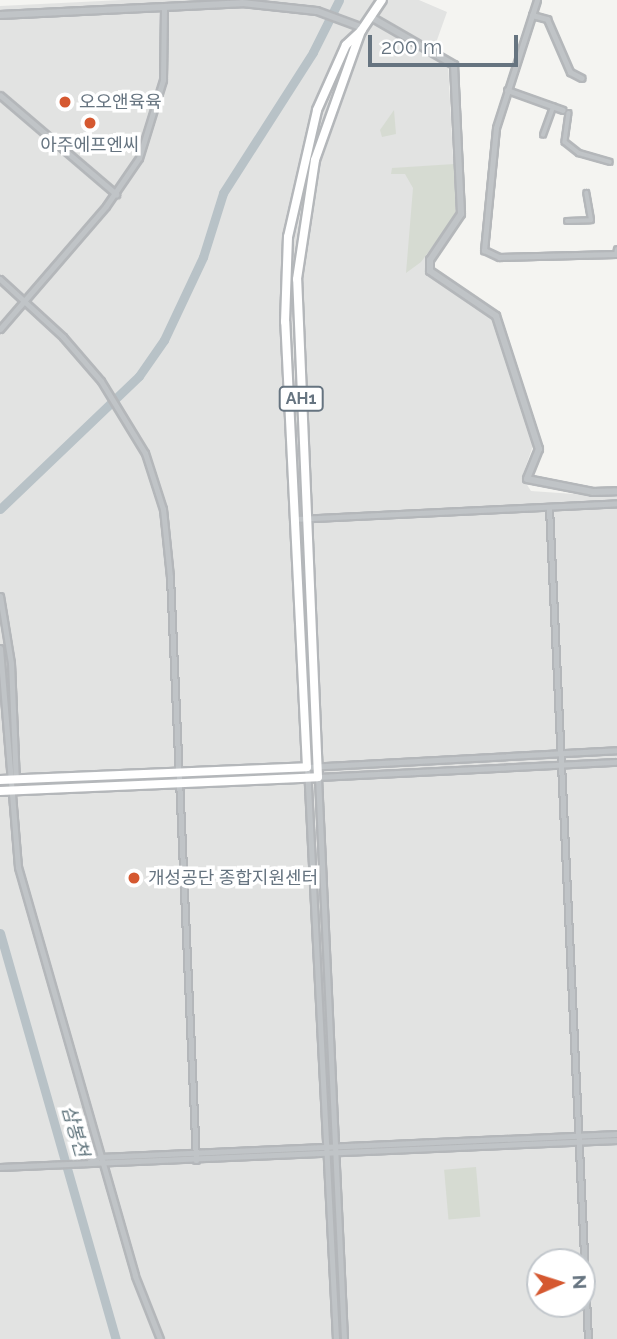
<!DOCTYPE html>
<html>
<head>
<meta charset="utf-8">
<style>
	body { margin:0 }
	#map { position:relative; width:617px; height:1339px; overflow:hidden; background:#f4f4f1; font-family:Raleway,"Noto Sans KR",sans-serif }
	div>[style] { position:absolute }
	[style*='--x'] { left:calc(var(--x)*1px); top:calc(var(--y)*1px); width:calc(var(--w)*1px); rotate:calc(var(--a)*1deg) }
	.built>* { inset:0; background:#e2e3e2 }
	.green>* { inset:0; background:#d6dbd2; transform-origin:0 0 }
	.river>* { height:9px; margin:-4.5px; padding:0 4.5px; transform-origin:4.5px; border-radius:4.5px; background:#b8c2c7 }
	.roads { filter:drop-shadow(2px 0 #b4b7ba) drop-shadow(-2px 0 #b4b7ba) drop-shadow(0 2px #b4b7ba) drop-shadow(0 -2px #b4b7ba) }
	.pedestrian>* { height:3.5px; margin:-1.75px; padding:0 1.75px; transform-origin:1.75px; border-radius:1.75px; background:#c0c4c7 }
	.minor>* { height:5px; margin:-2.5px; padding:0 2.5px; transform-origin:2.5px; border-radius:2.5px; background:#c0c4c7 }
	.tertiary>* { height:6px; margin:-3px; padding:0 3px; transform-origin:3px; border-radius:3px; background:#c0c4c7 }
	.primary>* { height:8px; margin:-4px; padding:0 4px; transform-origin:4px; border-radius:4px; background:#fff }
	.dots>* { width:19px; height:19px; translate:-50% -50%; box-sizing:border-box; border:4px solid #fff; border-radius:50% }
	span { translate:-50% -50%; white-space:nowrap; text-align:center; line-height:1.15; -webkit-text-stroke:7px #fff; paint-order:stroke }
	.shield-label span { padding:2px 5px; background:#fff; border:2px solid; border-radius:5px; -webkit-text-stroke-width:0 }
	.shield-label { font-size:16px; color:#667480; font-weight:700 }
	.poi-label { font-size:18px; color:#667480 }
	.left { translate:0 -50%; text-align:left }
	.water-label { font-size:19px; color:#61757d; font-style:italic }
	.north { position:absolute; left:526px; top:1248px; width:70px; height:70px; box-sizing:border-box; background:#fff; border:2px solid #c2c7cc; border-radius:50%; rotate:87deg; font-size:19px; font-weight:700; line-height:28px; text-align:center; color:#667480 }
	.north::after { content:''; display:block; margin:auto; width:24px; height:32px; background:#d55830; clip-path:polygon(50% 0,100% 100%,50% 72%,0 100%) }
	.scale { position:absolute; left:368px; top:35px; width:150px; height:32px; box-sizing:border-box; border:4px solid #667480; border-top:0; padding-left:9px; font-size:21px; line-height:24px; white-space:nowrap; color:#667480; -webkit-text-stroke:5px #fff; paint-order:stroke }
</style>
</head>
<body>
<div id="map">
	<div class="built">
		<div style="clip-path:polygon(evenodd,122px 0,419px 0,447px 12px,432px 54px,448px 63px,456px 215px,426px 255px,426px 274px,493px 317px,534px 443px,522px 477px,531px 491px,617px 497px,617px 1339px,0 1339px,0 6px,122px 0,540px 1262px,582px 1262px,582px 1304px,540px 1304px,540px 1262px)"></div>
	</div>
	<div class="green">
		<div style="clip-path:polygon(394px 110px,396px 134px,382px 137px,380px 130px)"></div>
		<div style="clip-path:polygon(454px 164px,456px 215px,421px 262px,406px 273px,413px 188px,405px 174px,391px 174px,392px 168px)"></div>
		<div style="left:476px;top:1167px;width:50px;height:32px;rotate:85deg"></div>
	</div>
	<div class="river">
		<div style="--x:0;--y:509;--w:192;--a:-43.7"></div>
		<div style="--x:139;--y:376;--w:44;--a:-55.2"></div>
		<div style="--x:164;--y:340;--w:92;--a:-64.8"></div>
		<div style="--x:203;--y:257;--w:67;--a:-72.6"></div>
		<div style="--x:223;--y:193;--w:167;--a:-57.4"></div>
		<div style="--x:313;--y:52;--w:58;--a:-63.4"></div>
		<div style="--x:0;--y:933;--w:422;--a:74.1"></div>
	</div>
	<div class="roads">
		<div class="pedestrian">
			<div style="--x:569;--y:113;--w:29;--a:98"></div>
			<div style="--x:565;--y:142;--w:18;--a:38"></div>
			<div style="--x:579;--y:153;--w:32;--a:16"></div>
			<div style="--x:543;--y:135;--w:30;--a:-70"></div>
			<div style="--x:567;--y:221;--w:24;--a:-2"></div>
			<div style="--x:591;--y:220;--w:27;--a:-100"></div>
		</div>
		<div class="minor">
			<div style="--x:537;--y:0;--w:134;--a:107.8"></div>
			<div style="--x:496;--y:128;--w:123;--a:95.6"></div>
			<div style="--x:484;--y:250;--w:17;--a:25"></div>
			<div style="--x:499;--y:257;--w:117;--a:-1.5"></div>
			<div style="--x:616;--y:254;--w:5;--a:-79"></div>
			<div style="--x:532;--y:15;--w:16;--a:15"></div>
			<div style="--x:547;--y:19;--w:58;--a:66.5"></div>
			<div style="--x:570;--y:72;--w:13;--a:27"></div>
			<div style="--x:507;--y:90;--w:59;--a:19.7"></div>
			<div style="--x:0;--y:95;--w:153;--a:40.5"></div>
			<div style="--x:0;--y:279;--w:86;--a:42.6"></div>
			<div style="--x:63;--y:337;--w:58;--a:49.2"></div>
			<div style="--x:101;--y:381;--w:84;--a:58.6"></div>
			<div style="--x:145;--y:453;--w:59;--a:72.2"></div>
			<div style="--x:163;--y:509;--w:68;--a:84.1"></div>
			<div style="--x:170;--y:577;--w:584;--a:87.45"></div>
			<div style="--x:0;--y:329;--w:162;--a:-49.2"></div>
			<div style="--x:106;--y:206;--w:58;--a:-55.5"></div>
			<div style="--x:139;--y:158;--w:82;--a:-72.9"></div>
			<div style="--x:163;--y:80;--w:73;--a:-89.2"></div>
			<div style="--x:549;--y:507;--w:833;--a:87.32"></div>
			<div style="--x:295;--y:519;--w:322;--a:-2.8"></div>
			<div style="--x:0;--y:596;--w:68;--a:80.7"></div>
			<div style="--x:11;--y:663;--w:117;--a:87.6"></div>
			<div style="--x:0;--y:648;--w:220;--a:85.3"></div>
			<div style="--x:18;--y:867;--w:425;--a:74"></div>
			<div style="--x:135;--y:1276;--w:68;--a:68.4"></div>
			<div style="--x:90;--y:1161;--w:11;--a:-22"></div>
			<div style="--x:100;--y:1157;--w:518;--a:-2.55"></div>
			<div style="--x:0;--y:1167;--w:618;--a:-2.51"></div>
			<div style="--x:336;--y:1339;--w:573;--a:-92.9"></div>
			<div style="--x:307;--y:767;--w:310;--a:-3.1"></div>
			<div style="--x:344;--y:1339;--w:563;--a:-92.65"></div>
			<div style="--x:318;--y:777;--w:299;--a:-2.9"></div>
		</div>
		<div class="tertiary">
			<div style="--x:0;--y:15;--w:242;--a:-2.8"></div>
			<div style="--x:242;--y:3;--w:75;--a:6.1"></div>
			<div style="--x:317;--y:11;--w:49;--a:20.3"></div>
			<div style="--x:371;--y:17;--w:96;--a:30"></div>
			<div style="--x:454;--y:65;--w:149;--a:87.3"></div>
			<div style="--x:461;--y:214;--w:55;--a:124"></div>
			<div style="--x:430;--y:260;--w:11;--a:90"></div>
			<div style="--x:430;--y:271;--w:80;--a:34.3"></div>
			<div style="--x:496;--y:316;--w:140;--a:72.1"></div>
			<div style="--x:539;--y:449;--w:32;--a:112"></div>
			<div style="--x:527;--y:479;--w:67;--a:11.1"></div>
			<div style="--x:593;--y:492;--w:24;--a:-2"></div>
		</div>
		<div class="primary">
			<div style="--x:0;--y:780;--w:307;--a:-2.4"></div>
			<div style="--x:307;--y:767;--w:446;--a:-92.8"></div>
			<div style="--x:285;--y:322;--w:85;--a:-88"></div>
			<div style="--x:288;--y:237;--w:130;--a:-77.1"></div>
			<div style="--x:317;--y:110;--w:71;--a:-66"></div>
			<div style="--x:346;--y:45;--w:21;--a:-43"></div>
			<div style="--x:361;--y:31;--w:37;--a:-56"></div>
			<div style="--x:0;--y:791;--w:318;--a:-2.5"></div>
			<div style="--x:318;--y:777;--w:498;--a:-92.4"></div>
			<div style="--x:297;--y:279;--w:120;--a:-81.4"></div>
			<div style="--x:315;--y:160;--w:137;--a:-70.4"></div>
		</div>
	</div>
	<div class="dots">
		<div style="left:65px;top:102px;background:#d55830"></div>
		<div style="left:90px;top:123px;background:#d55830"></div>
		<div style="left:134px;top:878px;background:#d55830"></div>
	</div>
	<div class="shield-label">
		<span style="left:301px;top:399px">AH1</span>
	</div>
	<div class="poi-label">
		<span class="left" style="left:79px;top:102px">오오앤육육</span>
		<span style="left:90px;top:145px">아주에프엔씨</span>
		<span class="left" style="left:148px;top:878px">개성공단 종합지원센터</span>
	</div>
	<div class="water-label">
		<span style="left:75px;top:1131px;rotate:74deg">삼봉천</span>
	</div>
	<div class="north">N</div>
	<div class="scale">200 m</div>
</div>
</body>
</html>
